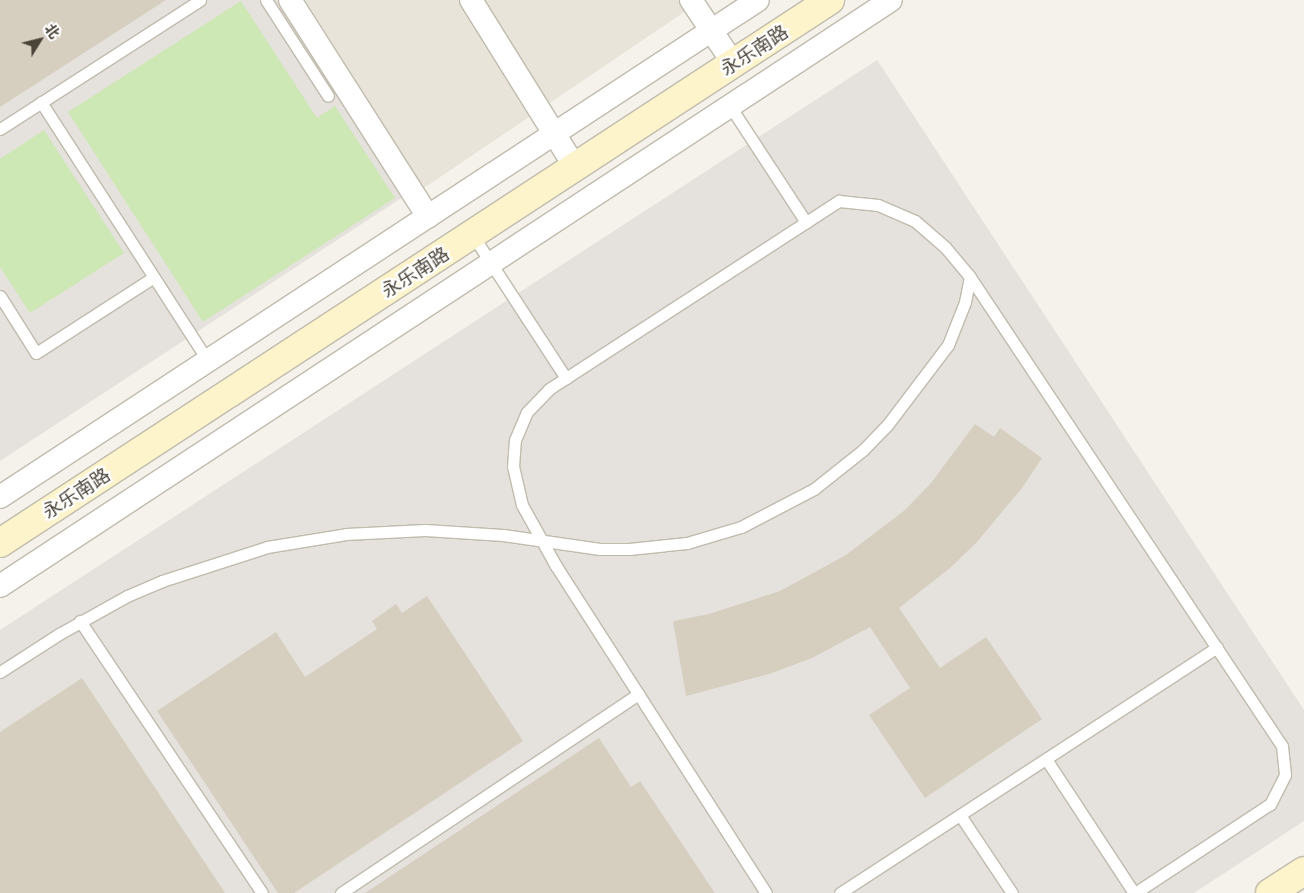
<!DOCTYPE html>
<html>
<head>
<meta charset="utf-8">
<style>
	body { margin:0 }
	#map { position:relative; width:1304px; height:893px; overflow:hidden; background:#f5f2eb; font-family:"Titillium Web","Noto Sans SC",sans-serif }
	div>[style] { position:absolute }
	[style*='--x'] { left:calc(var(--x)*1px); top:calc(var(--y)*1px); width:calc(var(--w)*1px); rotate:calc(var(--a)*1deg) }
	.residential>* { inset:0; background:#e9e4d9 }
	.industrial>* { inset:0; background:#e5e1dc }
	.green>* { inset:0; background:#cee8b5 }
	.building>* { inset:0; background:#d6cfc0 }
	.roads { filter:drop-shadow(1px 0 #c0bbad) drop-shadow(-1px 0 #c0bbad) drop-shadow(0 1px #c0bbad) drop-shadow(0 -1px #c0bbad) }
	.lane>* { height:11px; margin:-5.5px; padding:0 5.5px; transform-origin:5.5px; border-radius:5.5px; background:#fff }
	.street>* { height:22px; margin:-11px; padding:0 11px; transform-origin:11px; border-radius:11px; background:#fff }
	.secondary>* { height:28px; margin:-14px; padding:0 14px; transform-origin:14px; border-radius:14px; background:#fdf4cc }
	span { translate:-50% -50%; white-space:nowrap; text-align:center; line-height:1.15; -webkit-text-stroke:4.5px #fff; paint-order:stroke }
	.street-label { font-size:19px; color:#494338 }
	.north { position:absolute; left:15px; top:15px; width:50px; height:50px; -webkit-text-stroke:4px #fff; paint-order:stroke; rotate:54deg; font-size:14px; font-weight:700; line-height:20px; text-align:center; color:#494338 }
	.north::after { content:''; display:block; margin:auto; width:18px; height:22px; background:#494338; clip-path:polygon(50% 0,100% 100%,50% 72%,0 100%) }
</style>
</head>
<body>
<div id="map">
	<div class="residential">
		<div style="clip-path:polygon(305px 0,702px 0,424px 188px)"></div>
	</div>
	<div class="industrial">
		<div style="clip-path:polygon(0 0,285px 0,409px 193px,0 461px)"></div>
		<div style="clip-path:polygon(877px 60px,1304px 710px,1304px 821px,1194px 893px,0 893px,0 630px)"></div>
	</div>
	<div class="green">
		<div style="clip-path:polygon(241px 1px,317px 118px,335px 106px,395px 198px,203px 322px,68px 112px)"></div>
		<div style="clip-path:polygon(44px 130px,124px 253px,30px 313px,0 267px,0 159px)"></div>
	</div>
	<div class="building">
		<div style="clip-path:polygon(0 0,166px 0,0 107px)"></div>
		<div style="clip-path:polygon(975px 424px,994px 437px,1000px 428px,1042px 458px,1022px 488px,976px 543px,950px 568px,899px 608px,940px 668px,986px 637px,1042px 719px,925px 798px,869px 715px,910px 688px,870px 627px,812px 658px,772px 673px,686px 696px,673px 621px,709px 614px,780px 591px,846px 555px,905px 510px,931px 483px)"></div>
		<div style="clip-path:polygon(427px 596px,523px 741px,294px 893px,278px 893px,157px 711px,276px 632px,305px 677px,377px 629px,372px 621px,396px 604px,402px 613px)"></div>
		<div style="clip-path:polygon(82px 678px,225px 893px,0 893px,0 732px)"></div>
		<div style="clip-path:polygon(599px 738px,631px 787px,640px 781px,715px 893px,365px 893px)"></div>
	</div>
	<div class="roads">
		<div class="lane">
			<div style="--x:266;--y:0;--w:114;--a:57.1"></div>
			<div style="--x:41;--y:102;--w:308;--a:57.2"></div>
			<div style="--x:730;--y:106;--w:139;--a:56.8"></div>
			<div style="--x:0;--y:129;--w:238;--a:-32.8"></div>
			<div style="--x:472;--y:234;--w:172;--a:56.9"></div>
			<div style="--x:0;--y:296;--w:67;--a:57.7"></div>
			<div style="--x:36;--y:353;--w:140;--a:-32.8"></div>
			<div style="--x:80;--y:621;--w:327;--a:56.2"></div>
			<div style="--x:0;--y:672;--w:70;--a:-32.8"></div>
			<div style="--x:59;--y:634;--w:78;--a:-29.2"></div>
			<div style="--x:127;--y:596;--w:38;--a:-23"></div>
			<div style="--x:162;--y:581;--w:110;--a:-17.9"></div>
			<div style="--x:267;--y:547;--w:80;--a:-9.3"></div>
			<div style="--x:346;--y:534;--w:79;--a:-2.9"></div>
			<div style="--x:425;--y:530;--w:78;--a:3.7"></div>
			<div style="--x:503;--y:535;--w:98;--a:8.2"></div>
			<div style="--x:600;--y:549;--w:29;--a:0"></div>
			<div style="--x:629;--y:549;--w:58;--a:-5.9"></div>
			<div style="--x:687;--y:543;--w:56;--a:-16.5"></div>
			<div style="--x:741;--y:527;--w:82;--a:-27.5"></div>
			<div style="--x:814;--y:489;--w:63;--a:-38.5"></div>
			<div style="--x:863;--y:450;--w:36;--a:-46"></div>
			<div style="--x:888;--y:424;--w:99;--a:-52.8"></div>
			<div style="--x:948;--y:345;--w:46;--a:-68.4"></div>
			<div style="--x:965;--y:302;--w:25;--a:-79"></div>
			<div style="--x:1046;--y:759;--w:160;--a:56.7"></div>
			<div style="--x:960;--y:815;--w:94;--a:56.3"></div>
			<div style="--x:341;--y:893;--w:358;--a:-33.8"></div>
			<div style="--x:766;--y:893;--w:389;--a:-122.7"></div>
			<div style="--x:556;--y:566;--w:70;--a:-119.1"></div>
			<div style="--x:522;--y:505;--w:39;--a:-103"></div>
			<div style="--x:513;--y:467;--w:27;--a:-86"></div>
			<div style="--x:515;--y:440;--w:30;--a:-67"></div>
			<div style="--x:527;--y:412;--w:32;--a:-46"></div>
			<div style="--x:549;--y:389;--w:346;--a:-33"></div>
			<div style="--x:839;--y:201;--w:39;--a:6"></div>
			<div style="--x:878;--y:205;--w:40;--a:23.4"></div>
			<div style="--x:915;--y:221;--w:40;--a:41"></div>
			<div style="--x:945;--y:247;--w:39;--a:50"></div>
			<div style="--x:970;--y:277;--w:563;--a:56.37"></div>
			<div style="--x:1282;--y:746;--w:29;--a:84"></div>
			<div style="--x:1285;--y:775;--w:33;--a:117"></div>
			<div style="--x:1270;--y:804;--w:162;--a:146.6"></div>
			<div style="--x:840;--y:893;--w:450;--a:-33.1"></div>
		</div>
		<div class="street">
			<div style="--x:290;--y:0;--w:257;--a:57.5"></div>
			<div style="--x:471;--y:0;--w:197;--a:58.1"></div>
			<div style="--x:691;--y:0;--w:76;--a:56.3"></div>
			<div style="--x:0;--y:497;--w:906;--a:-33.25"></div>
			<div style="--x:0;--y:586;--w:1066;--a:-33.33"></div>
		</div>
		<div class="secondary">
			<div style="--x:0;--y:543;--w:992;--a:-33.19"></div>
			<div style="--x:1270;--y:893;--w:40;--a:-32.9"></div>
		</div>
	</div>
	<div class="street-label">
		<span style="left:754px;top:50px;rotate:-33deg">永乐南路</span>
		<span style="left:415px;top:272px;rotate:-33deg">永乐南路</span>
		<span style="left:76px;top:493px;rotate:-33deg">永乐南路</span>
	</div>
	<div class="north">北</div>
</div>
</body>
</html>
